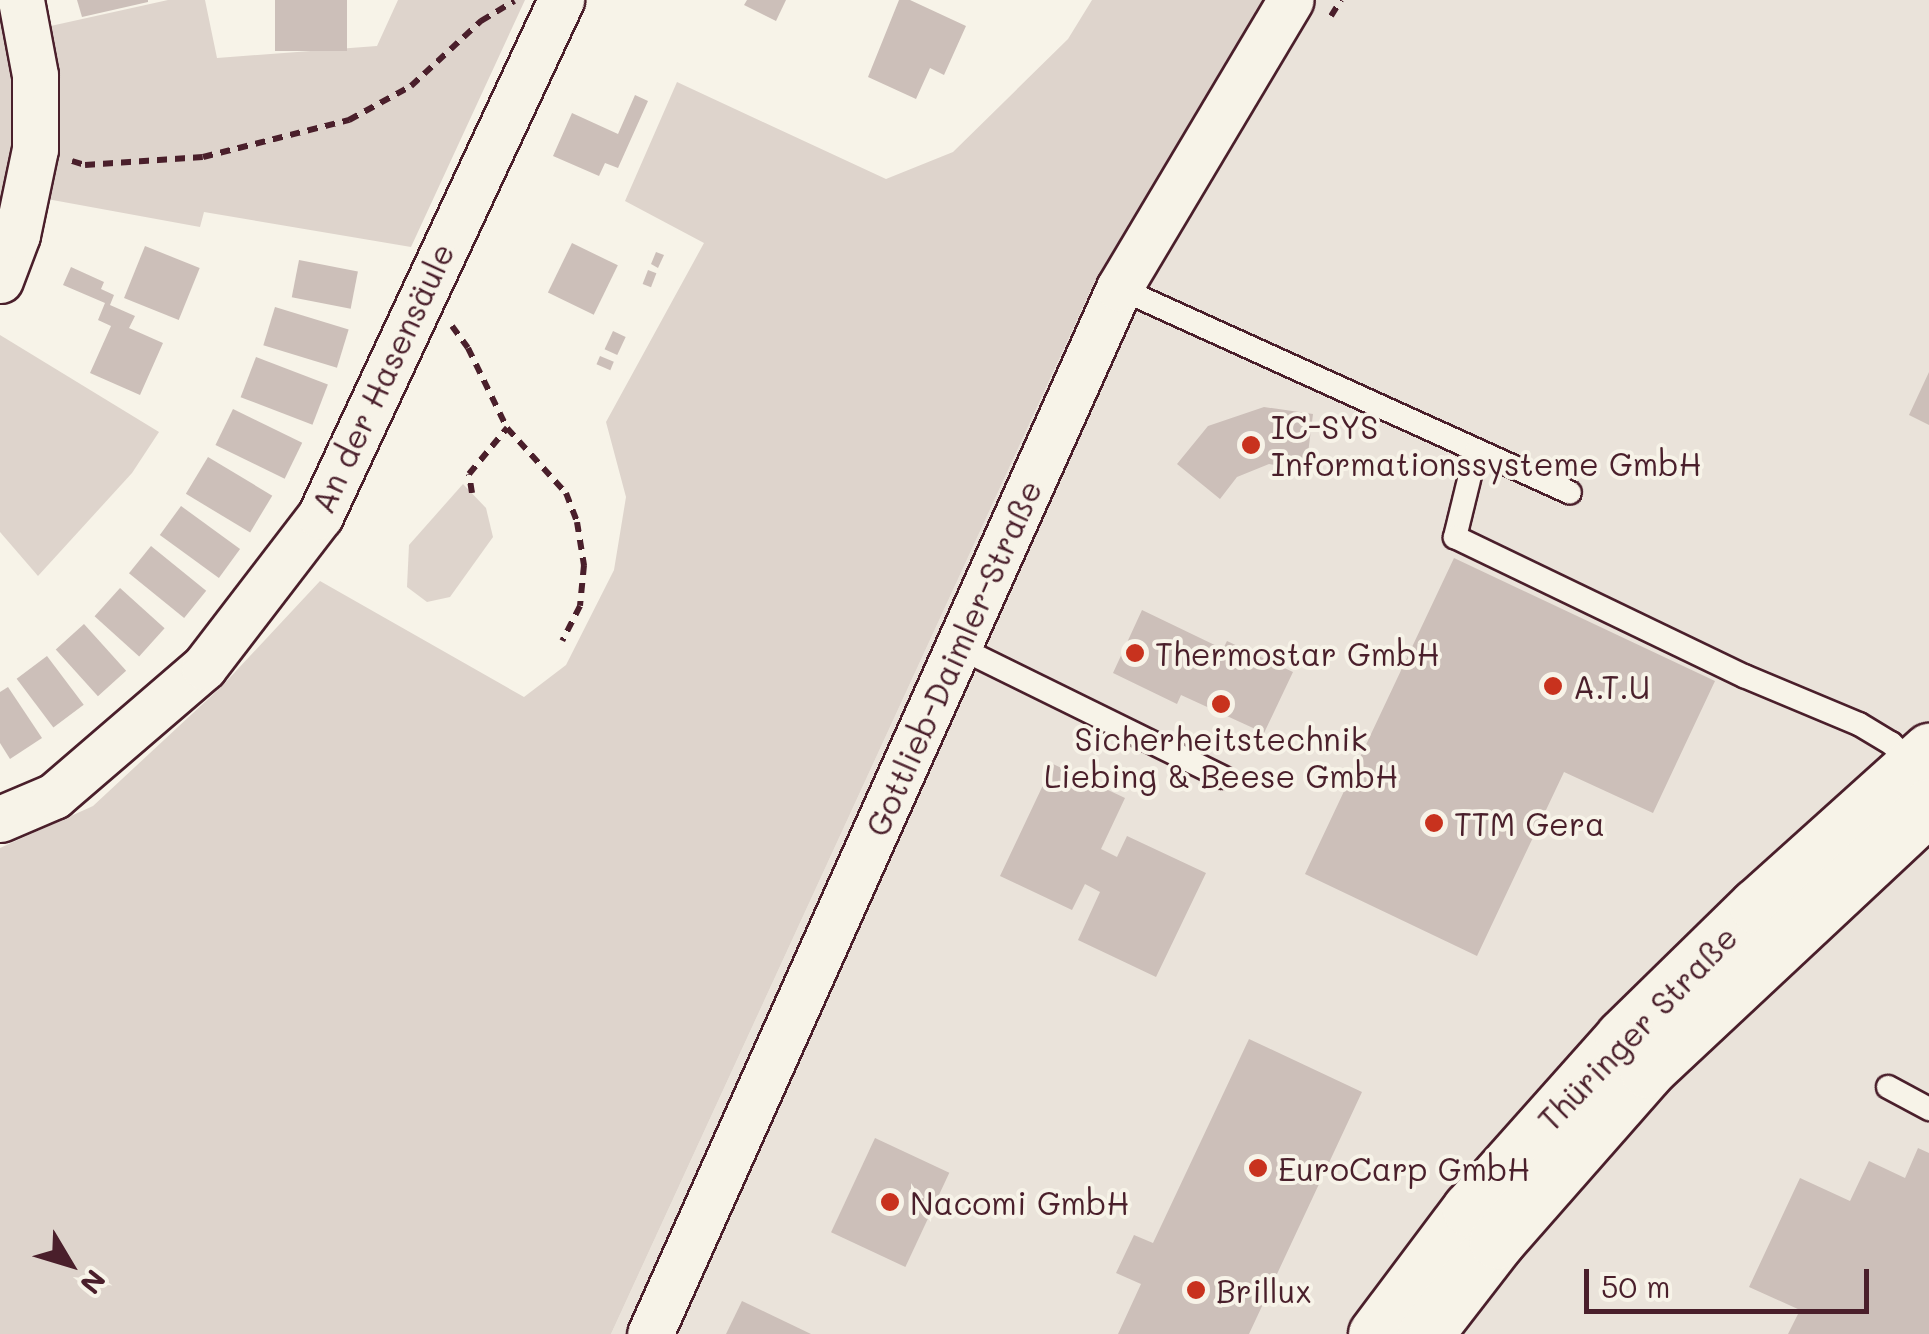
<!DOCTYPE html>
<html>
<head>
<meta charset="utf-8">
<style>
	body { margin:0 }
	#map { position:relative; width:1929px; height:1334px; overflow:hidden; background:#f7f3e8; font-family:Mali,sans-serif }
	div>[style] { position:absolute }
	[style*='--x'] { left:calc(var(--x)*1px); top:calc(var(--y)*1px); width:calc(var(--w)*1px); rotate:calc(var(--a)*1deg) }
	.built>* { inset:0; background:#eae3da }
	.green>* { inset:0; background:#ded4cc }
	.building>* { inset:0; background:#ccbfb9; transform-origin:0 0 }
	.path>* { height:6px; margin-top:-3px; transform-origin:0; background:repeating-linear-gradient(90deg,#4a1f2b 0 10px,transparent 0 18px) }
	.roads { filter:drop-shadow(2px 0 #4a1f2b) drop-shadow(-2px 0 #4a1f2b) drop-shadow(0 2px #4a1f2b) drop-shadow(0 -2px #4a1f2b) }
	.lane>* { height:22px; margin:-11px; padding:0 11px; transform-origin:11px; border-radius:11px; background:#f7f3e8 }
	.street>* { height:45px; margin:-22.5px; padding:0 22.5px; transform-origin:22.5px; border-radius:22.5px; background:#f7f3e8 }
	.secondary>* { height:55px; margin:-27.5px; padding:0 27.5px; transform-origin:27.5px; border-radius:27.5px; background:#f7f3e8 }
	.dots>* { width:28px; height:28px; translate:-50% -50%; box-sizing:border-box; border:5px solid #f7f3e8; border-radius:50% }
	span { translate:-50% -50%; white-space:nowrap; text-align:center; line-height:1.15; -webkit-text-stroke:8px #f7f3e8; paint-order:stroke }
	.street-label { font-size:32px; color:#4a1f2b }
	.poi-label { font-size:32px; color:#4a1f2b }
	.left { translate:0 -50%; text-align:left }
	.north { position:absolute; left:20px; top:1214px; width:100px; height:100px; -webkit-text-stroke:8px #f7f3e8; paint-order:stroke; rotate:128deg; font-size:28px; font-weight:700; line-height:40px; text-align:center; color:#4a1f2b }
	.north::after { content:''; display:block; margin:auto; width:35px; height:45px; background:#4a1f2b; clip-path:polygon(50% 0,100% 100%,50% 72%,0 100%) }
	.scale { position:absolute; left:1584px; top:1269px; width:285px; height:45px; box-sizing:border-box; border:5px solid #4a1f2b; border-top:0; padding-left:12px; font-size:30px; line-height:35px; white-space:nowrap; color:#4a1f2b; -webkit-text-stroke:8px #f7f3e8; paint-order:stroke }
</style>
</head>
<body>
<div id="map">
	<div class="built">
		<div style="clip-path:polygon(1268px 0,1929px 0,1929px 1334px,611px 1334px,1095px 281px)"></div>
	</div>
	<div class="green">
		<div style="clip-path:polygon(0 0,10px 35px,168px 0,205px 0,217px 58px,377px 46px,398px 0,525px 0,411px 247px,204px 212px,200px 227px,47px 199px,0 218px)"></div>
		<div style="clip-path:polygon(1092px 0,1268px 0,1095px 281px,611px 1334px,0 1334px,0 848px,93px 806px,221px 687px,320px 581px,524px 697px,566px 665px,614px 570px,626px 497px,606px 422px,704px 243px,625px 201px,677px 82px,886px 179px,953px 152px,1068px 39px)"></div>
		<div style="clip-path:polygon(0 335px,159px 432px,132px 473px,38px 576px,0 532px)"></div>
		<div style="clip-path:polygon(463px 484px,486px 508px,493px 537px,450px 597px,427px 602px,407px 587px,409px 545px)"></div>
	</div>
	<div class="building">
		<div style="clip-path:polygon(77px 0,148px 0,148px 2px,82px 17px)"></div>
		<div style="left:275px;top:0;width:72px;height:51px"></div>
		<div style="clip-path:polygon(747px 0,786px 0,776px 21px,744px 5px)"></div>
		<div style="clip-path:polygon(899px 0,910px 0,966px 26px,944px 75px,930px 68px,916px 99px,868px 77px)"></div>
		<div style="clip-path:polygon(635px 95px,648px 101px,618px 168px,605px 163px,599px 176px,553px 156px,572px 113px,618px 134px)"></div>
		<div style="left:572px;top:243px;width:51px;height:55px;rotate:26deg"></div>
		<div style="left:145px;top:246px;width:59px;height:56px;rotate:22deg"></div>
		<div style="clip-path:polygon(656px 252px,664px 255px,658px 268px,651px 264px)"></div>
		<div style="left:299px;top:260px;width:60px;height:38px;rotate:11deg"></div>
		<div style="clip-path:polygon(71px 267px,104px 282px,101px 289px,114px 295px,110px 305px,135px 316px,129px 328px,163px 343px,140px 395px,90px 373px,111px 326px,98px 320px,105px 303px,63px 285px)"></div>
		<div style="left:648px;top:270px;width:9px;height:15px;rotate:21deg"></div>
		<div style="left:275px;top:307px;width:77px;height:40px;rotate:17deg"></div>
		<div style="left:613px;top:331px;width:14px;height:20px;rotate:25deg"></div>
		<div style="left:600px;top:356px;width:15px;height:9px;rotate:23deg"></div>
		<div style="left:256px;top:357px;width:77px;height:43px;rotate:21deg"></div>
		<div style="clip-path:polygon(1929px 372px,1929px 425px,1909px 415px)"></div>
		<div style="clip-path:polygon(1264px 407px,1313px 414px,1306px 469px,1269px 464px,1237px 477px,1220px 499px,1177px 464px,1208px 426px)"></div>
		<div style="left:233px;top:409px;width:77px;height:40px;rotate:26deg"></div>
		<div style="left:208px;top:457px;width:75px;height:43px;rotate:31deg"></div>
		<div style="left:181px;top:506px;width:73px;height:36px;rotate:36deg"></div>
		<div style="left:151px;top:546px;width:71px;height:35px;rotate:39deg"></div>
		<div style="clip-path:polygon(1454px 558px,1715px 681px,1653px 813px,1564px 772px,1477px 956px,1305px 874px)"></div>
		<div style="left:120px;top:588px;width:60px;height:38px;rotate:42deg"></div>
		<div style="clip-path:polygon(1142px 610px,1223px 649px,1227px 641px,1293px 672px,1264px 733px,1181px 695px,1177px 704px,1113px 673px)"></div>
		<div style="left:84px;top:624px;width:63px;height:38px;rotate:48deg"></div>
		<div style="left:47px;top:656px;width:61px;height:38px;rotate:53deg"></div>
		<div style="clip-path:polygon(8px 687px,42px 738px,10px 759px,0 743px,0 692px)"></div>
		<div style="clip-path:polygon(1053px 764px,1125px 798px,1101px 849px,1117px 857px,1127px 836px,1206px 873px,1156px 977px,1078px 940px,1100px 892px,1085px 884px,1072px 910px,1000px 876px)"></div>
		<div style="clip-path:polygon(1249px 1039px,1362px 1092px,1249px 1334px,1118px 1334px,1141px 1284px,1116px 1273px,1134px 1235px,1153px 1243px)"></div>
		<div style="left:875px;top:1138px;width:82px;height:104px;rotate:25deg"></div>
		<div style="clip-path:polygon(1918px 1148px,1929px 1153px,1929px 1334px,1788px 1334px,1800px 1310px,1749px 1287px,1800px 1178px,1850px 1201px,1869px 1161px,1905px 1178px)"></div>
		<div style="clip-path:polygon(742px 1301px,811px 1334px,726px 1334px)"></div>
	</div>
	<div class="path">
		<div style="--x:1331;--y:16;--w:19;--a:-58"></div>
		<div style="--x:72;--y:161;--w:14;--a:17"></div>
		<div style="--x:85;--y:165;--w:118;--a:-3.9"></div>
		<div style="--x:203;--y:157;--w:151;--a:-14.2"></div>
		<div style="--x:349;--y:120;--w:71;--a:-28.7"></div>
		<div style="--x:411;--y:86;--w:96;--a:-42.9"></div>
		<div style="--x:481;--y:21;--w:39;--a:-31"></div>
		<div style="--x:452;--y:326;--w:27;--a:54"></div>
		<div style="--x:468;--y:348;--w:89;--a:64"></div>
		<div style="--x:507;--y:428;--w:88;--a:47.8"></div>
		<div style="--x:566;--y:493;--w:31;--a:69"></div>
		<div style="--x:577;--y:522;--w:44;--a:80.8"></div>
		<div style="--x:584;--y:565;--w:41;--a:95.6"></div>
		<div style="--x:580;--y:606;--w:39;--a:117"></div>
		<div style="--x:472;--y:493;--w:19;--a:-99"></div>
		<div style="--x:469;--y:474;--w:60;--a:-50.4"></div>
	</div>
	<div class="roads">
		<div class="lane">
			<div style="--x:1119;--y:288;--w:495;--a:24.4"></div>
			<div style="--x:1476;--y:451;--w:89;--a:103.7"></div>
			<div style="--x:1455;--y:537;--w:321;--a:25.7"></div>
			<div style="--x:1744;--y:676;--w:125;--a:22.7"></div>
			<div style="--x:1859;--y:724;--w:37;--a:31"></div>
			<div style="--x:1891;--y:743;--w:32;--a:46"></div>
			<div style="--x:958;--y:647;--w:294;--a:26.2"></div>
			<div style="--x:1888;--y:1087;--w:47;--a:28.2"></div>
		</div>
		<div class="street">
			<div style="--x:0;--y:280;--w:48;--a:-69.3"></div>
			<div style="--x:17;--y:235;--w:88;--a:-78.2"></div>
			<div style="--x:35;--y:149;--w:74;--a:-90"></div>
			<div style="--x:35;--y:75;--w:76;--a:-100.6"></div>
			<div style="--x:0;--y:819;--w:59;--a:-23.1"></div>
			<div style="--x:54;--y:796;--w:198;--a:-40.7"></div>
			<div style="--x:204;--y:667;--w:190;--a:-52.5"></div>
			<div style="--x:320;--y:516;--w:570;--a:-64.96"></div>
			<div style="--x:650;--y:1334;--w:1146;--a:-65.85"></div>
			<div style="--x:1119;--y:288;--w:335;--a:-59.2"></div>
		</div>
		<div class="secondary">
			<div style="--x:1376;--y:1334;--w:156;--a:-53.1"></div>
			<div style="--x:1470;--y:1209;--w:230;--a:-48.3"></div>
			<div style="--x:1623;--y:1037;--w:187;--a:-44.4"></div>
			<div style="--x:1757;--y:906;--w:232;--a:-42"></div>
			<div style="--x:1425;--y:1334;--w:118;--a:-52.3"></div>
			<div style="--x:1497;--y:1241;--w:227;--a:-48.7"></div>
			<div style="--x:1647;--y:1070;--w:386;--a:-43.1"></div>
		</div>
	</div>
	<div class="dots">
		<div style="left:1251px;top:445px;background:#c8321e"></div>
		<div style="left:1135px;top:653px;background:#c8321e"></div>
		<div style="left:1553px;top:686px;background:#c8321e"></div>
		<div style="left:1221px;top:704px;background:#c8321e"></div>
		<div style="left:1434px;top:823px;background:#c8321e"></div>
		<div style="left:1258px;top:1168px;background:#c8321e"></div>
		<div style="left:890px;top:1202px;background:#c8321e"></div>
		<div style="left:1196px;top:1290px;background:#c8321e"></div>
	</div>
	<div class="street-label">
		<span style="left:382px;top:378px;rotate:-65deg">An der Hasensäule</span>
		<span style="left:953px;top:658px;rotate:-66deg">Gottlieb-Daimler-Straße</span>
		<span style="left:1637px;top:1028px;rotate:-46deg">Thüringer Straße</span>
	</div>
	<div class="poi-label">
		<span class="left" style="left:1271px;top:445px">IC-SYS<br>Informationssysteme GmbH</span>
		<span class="left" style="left:1155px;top:653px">Thermostar GmbH</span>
		<span class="left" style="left:1573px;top:686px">A.T.U</span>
		<span style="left:1221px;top:757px">Sicherheitstechnik<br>Liebing &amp; Beese GmbH</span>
		<span class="left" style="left:1454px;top:823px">TTM Gera</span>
		<span class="left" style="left:1278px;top:1168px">EuroCarp GmbH</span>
		<span class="left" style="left:910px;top:1202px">Nacomi GmbH</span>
		<span class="left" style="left:1216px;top:1290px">Brillux</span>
	</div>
	<div class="north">N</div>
	<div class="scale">50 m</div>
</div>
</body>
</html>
